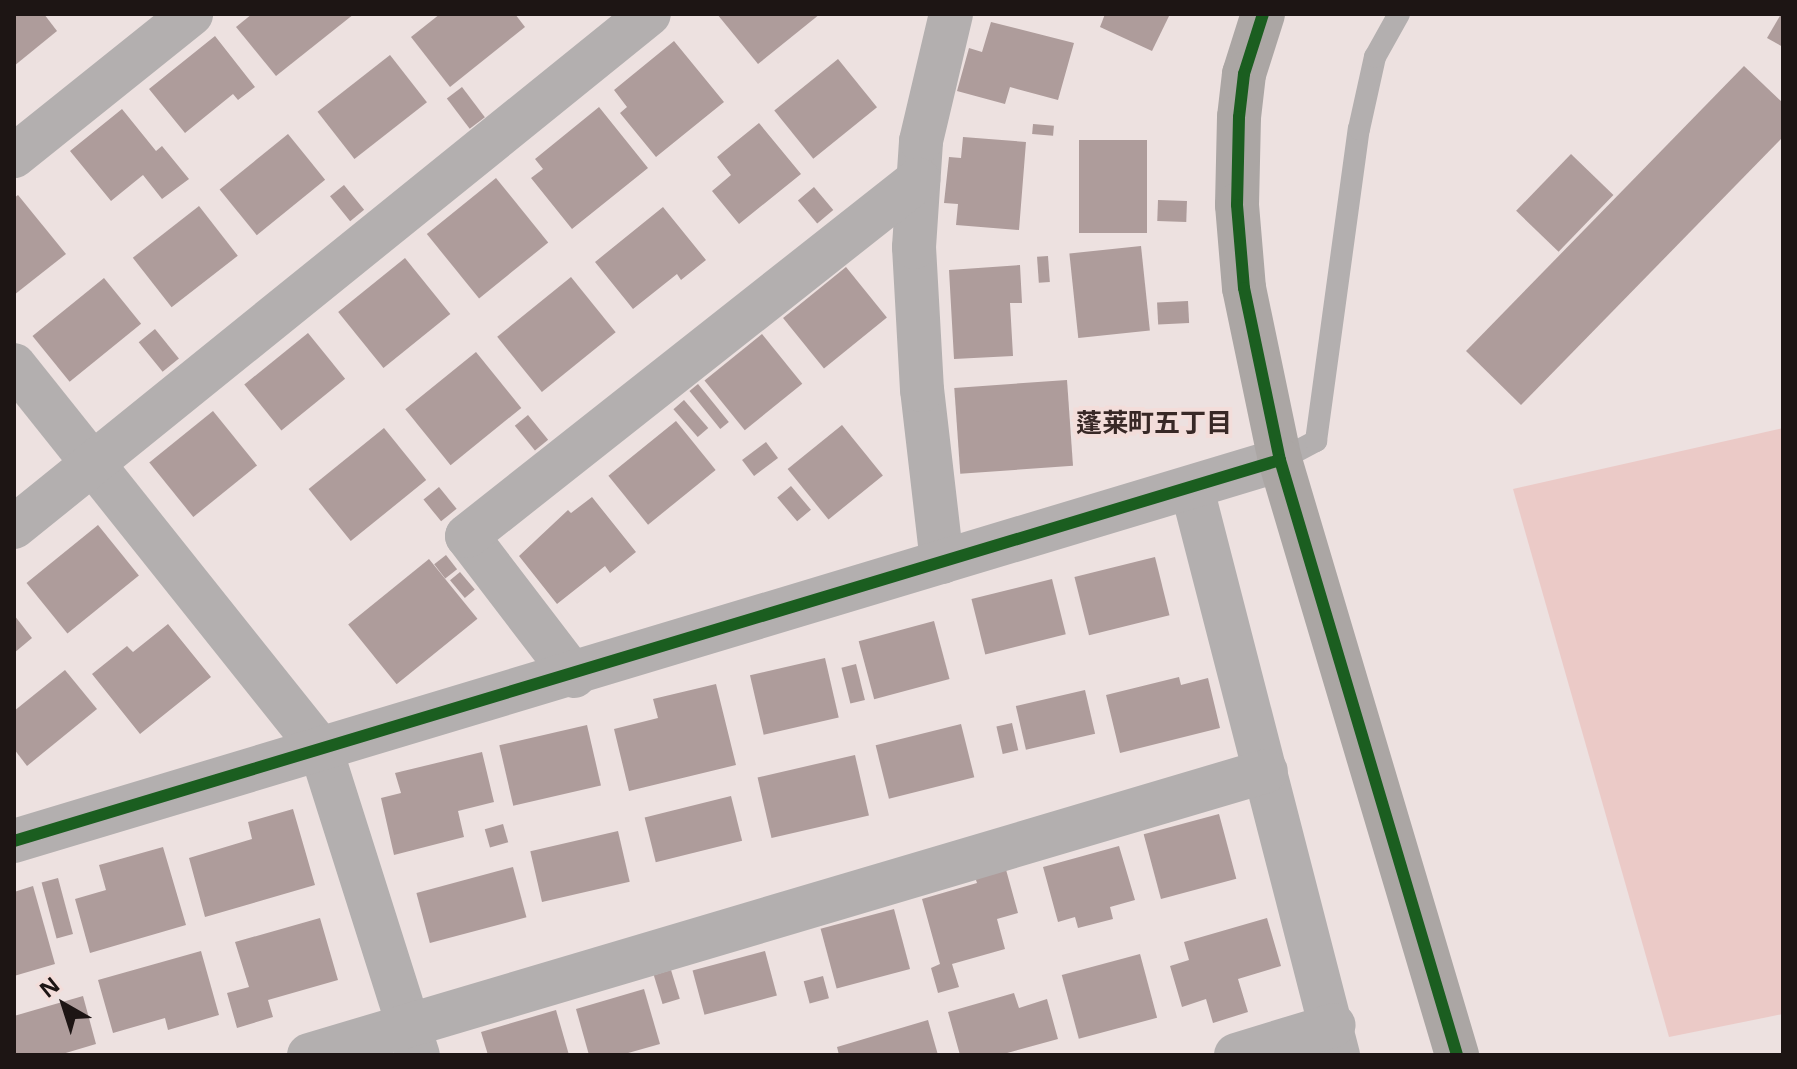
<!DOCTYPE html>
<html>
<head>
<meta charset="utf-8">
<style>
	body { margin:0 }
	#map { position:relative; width:1797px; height:1069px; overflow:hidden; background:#ede1e0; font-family:"Noto Sans","Noto Sans JP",sans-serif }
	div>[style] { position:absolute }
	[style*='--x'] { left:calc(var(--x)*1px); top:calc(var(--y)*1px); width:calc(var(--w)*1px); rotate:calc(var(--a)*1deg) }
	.green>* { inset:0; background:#ebcac7 }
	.building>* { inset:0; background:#ae9c9b; transform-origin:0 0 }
	.lane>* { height:22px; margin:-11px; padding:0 11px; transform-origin:11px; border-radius:11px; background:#b3afaf }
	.street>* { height:44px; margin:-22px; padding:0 22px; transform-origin:22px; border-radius:22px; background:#b3afaf }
	.secondary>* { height:44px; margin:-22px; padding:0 22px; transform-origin:22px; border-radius:22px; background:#aba6a4 }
	.cycleway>* { height:12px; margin:-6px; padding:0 6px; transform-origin:6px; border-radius:6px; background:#1b5e20 }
	span { translate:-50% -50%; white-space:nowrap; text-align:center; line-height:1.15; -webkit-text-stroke:8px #f3ddda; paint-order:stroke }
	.neighbourhood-label { font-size:26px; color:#382826; font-weight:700 }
	.frame { position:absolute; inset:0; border:16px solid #1d1514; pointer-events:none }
	.north { position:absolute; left:24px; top:965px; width:80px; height:80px; -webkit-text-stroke:6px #f3ddda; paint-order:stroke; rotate:321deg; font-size:22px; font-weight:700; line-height:32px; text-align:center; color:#1d1514 }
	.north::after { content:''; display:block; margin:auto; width:28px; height:36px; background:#1d1514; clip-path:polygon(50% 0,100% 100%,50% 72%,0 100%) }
</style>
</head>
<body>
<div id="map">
	<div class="green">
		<div style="clip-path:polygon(1783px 428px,1783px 1014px,1669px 1037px,1513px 489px)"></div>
	</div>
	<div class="building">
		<div style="clip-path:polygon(14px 14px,44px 14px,57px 31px,14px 66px)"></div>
		<div style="clip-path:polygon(252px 14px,354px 14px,276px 76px,236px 27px)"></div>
		<div style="clip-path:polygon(440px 14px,515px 14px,525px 27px,450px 87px,411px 37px)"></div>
		<div style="clip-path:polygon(717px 14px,820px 14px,758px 64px)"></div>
		<div style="clip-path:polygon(1105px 14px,1170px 14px,1152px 51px,1100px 27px)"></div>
		<div style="clip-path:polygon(1781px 14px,1783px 14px,1783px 47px,1767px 38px)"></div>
		<div style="clip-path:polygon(991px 22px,1074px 43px,1058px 100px,1010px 87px,1005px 104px,957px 91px,969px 48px,982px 52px)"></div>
		<div style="clip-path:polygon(215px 36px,255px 87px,238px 100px,233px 94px,185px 133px,149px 89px)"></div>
		<div style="clip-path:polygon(674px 41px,724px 102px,656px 157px,620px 113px,627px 107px,614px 90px)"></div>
		<div style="left:390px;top:55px;width:60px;height:92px;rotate:52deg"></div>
		<div style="left:838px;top:59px;width:62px;height:82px;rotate:51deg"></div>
		<div style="clip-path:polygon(1744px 66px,1783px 103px,1783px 137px,1521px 405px,1466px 351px)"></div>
		<div style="left:462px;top:87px;width:38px;height:19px;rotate:53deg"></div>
		<div style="clip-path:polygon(599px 107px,648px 168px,572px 229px,531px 178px,543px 169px,535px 159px)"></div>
		<div style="clip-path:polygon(122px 109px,156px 151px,162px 146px,189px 179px,162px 199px,143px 175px,111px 201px,70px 151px)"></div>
		<div style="clip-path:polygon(759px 123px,801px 174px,739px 224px,712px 191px,731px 175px,717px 157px)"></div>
		<div style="left:1033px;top:124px;width:21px;height:10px;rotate:5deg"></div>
		<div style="left:288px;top:134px;width:59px;height:88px;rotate:51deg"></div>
		<div style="clip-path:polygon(963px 137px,1026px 142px,1019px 230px,956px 225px,958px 204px,944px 203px,949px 157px,961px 158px)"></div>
		<div style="left:1147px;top:140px;width:93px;height:68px;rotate:90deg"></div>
		<div style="left:1571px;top:154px;width:59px;height:79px;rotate:44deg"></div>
		<div style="left:496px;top:178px;width:83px;height:89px;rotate:51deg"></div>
		<div style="left:344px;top:185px;width:32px;height:18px;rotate:51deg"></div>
		<div style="left:814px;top:187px;width:30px;height:21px;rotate:50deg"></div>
		<div style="clip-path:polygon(18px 195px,66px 254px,14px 295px,14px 198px)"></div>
		<div style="left:1158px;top:200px;width:29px;height:21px;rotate:2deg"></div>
		<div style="left:199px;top:206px;width:63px;height:84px;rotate:52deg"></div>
		<div style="clip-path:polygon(663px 207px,706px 260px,681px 280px,677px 274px,633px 309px,595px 262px)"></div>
		<div style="left:1141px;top:246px;width:85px;height:72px;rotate:84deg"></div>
		<div style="left:1048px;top:256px;width:26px;height:11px;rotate:86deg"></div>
		<div style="left:405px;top:258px;width:72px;height:86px;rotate:51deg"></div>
		<div style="clip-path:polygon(1020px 265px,1022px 303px,1010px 303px,1013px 356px,954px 359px,949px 270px)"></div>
		<div style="left:846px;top:267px;width:65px;height:81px;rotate:51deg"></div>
		<div style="left:571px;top:277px;width:71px;height:95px;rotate:51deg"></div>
		<div style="left:104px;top:278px;width:59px;height:92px;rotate:51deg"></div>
		<div style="left:1188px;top:301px;width:22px;height:31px;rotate:87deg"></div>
		<div style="left:155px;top:329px;width:38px;height:21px;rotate:51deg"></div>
		<div style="left:308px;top:333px;width:59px;height:82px;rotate:51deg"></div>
		<div style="left:762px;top:334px;width:64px;height:74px;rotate:51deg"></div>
		<div style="left:476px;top:352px;width:72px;height:91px;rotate:51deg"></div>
		<div style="left:1067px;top:380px;width:86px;height:113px;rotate:86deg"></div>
		<div style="left:698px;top:384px;width:49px;height:11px;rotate:51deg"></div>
		<div style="left:684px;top:400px;width:37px;height:14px;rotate:49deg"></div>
		<div style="left:213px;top:411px;width:70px;height:82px;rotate:51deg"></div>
		<div style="left:528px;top:415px;width:32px;height:17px;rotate:51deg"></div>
		<div style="left:676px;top:421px;width:63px;height:87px;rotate:51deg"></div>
		<div style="left:842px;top:425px;width:65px;height:70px;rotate:51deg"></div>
		<div style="left:384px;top:428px;width:67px;height:97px;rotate:51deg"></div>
		<div style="left:766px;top:442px;width:20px;height:30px;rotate:53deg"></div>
		<div style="left:791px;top:486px;width:31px;height:18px;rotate:50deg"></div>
		<div style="left:439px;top:487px;width:28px;height:20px;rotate:51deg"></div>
		<div style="clip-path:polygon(592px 497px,636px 552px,610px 573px,605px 566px,557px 604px,519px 556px,568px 510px,571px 513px)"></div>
		<div style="left:98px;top:525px;width:65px;height:92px;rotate:51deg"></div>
		<div style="left:446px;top:555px;width:18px;height:15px;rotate:52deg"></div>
		<div style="left:1155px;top:557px;width:60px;height:83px;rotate:76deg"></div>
		<div style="left:429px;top:559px;width:77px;height:104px;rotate:51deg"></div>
		<div style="left:460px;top:572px;width:23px;height:13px;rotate:50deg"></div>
		<div style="left:1052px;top:579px;width:57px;height:83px;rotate:76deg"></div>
		<div style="clip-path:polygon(14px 615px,32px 638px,14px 653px)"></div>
		<div style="left:934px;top:621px;width:60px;height:78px;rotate:75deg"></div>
		<div style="clip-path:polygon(168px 624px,211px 677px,140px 734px,92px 674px,127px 646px,133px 652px)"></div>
		<div style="left:825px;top:658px;width:61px;height:77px;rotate:77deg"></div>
		<div style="left:856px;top:664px;width:37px;height:15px;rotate:76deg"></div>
		<div style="clip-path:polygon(65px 670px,97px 709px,27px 766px,14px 749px,14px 711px)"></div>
		<div style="clip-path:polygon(1179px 677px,1181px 685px,1208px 678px,1220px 728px,1120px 753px,1106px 695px)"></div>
		<div style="clip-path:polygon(716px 684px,736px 765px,629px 791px,614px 729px,658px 718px,653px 699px)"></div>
		<div style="left:1085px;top:690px;width:45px;height:71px;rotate:77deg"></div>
		<div style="left:1012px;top:723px;width:28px;height:16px;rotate:77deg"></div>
		<div style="left:961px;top:724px;width:55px;height:88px;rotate:76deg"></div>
		<div style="left:587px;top:725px;width:62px;height:90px;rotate:77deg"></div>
		<div style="clip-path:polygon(482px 752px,494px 802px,458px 811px,464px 837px,394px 855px,381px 798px,401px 793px,395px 773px)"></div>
		<div style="left:855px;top:755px;width:62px;height:100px;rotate:77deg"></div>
		<div style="left:731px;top:796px;width:46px;height:89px;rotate:76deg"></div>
		<div style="clip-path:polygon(293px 809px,315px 885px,205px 917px,189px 858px,252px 839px,248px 822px)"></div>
		<div style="left:1219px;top:814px;width:67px;height:78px;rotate:75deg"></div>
		<div style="left:503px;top:824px;width:19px;height:19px;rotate:74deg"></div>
		<div style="left:618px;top:831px;width:52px;height:90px;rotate:77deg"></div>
		<div style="clip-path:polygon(1119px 846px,1135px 900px,1110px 907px,1113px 919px,1078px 928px,1075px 917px,1058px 922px,1043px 867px)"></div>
		<div style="clip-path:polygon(163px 847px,186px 925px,90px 953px,75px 899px,106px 890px,99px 865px)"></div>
		<div style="clip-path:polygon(1005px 866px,1018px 913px,997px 919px,1005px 949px,952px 964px,959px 987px,938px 993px,931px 968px,940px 964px,922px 899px,977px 883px,974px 874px)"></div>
		<div style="left:513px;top:867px;width:52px;height:100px;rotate:75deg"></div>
		<div style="left:58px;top:878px;width:58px;height:17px;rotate:75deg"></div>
		<div style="clip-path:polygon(33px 886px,55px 964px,14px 976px,14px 892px)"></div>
		<div style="left:894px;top:909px;width:62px;height:76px;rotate:75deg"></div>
		<div style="clip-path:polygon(320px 918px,338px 980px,268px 1000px,273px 1017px,237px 1028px,227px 993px,249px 987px,235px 942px)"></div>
		<div style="clip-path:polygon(1267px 918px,1281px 966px,1238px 979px,1248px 1012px,1213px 1023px,1206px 999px,1182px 1007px,1170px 966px,1189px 960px,1184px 942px)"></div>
		<div style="clip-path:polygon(201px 951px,219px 1015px,168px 1030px,165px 1018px,113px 1033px,98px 980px)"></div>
		<div style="left:765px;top:951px;width:46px;height:75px;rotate:75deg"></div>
		<div style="left:1140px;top:954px;width:66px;height:81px;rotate:75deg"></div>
		<div style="left:671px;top:970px;width:30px;height:18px;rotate:73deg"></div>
		<div style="left:823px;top:976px;width:23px;height:20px;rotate:75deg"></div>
		<div style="clip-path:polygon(644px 989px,660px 1044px,621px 1055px,589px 1055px,576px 1009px)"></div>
		<div style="clip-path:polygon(1014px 993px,1019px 1008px,1047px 999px,1058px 1039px,1000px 1055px,960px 1055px,948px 1012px)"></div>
		<div style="clip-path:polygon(83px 996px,96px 1044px,59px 1055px,14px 1055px,14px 1016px)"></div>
		<div style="clip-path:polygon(556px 1010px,569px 1055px,488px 1055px,481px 1032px)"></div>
		<div style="clip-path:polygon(928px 1020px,938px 1055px,839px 1055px,837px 1047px)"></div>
	</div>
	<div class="lane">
		<div style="--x:1280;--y:460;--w:41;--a:-27.8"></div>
		<div style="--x:1316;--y:441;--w:315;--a:-82.2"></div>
		<div style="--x:1359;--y:129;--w:74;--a:-77.5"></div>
		<div style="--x:1375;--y:57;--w:49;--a:-60.8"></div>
	</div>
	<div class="street">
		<div style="--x:14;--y:156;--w:227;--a:-38.7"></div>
		<div style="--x:14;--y:365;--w:492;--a:51.4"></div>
		<div style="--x:321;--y:750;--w:320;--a:72.4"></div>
		<div style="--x:1192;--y:489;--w:585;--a:75.54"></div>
		<div style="--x:14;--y:527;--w:816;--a:-38.93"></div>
		<div style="--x:942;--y:562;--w:173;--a:-96.6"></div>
		<div style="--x:922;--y:390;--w:143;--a:-93.2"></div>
		<div style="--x:914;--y:247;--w:106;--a:-86.2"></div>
		<div style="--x:921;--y:141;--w:130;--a:-76.7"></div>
		<div style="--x:574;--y:676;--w:176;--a:-127.4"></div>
		<div style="--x:467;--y:536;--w:575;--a:-38.29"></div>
		<div style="--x:14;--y:841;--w:1322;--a:-16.75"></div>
		<div style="--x:309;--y:1055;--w:998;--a:-16.53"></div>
		<div style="--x:1236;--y:1055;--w:102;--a:-17"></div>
	</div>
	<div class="secondary">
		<div style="--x:1263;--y:14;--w:63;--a:107.6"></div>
		<div style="--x:1244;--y:74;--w:43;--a:96.6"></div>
		<div style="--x:1239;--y:117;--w:88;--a:91.3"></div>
		<div style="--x:1237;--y:205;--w:83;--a:85.2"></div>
		<div style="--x:1244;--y:288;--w:176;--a:78.2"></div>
		<div style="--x:1280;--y:460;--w:621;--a:73.43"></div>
	</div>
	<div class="cycleway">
		<div style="--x:1263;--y:14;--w:63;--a:107.6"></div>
		<div style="--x:1244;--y:74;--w:43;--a:96.6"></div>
		<div style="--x:1239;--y:117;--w:88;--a:91.3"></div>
		<div style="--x:1237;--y:205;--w:83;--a:85.2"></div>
		<div style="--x:1244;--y:288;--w:176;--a:78.2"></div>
		<div style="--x:1280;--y:460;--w:621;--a:73.43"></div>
		<div style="--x:14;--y:841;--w:1322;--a:-16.75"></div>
	</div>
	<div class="neighbourhood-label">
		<span style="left:1154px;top:423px">蓬莱町五丁目</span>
	</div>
	<div class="frame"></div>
	<div class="north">N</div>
</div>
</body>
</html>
